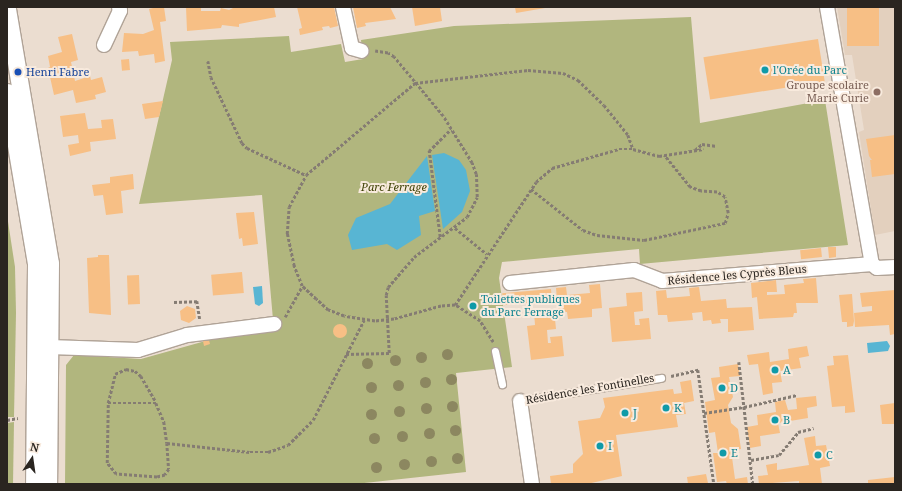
<!DOCTYPE html>
<html>
<head>
<meta charset="utf-8">
<style>
	body { margin:0 }
	#map { position:relative; width:902px; height:491px; overflow:hidden; background:#ebddd0; font-family:"Noto Serif",serif }
	div>[style] { position:absolute }
	[style*='--x'] { left:calc(var(--x)*1px); top:calc(var(--y)*1px); width:calc(var(--w)*1px); rotate:calc(var(--a)*1deg) }
	.built>* { inset:0; background:#e3d0be }
	.green>* { inset:0; background:#b1b67e }
	.water>* { inset:0; background:#58b5d3 }
	.building>* { inset:0; background:#f7bf85; transform-origin:0 0 }
	.round { border-radius:50% }
	.path>* { height:2.5px; margin-top:-1.25px; transform-origin:0; background:repeating-linear-gradient(90deg,#857c73 0 3px,transparent 0 5px) }
	.roads { filter:drop-shadow(1px 0 #b0a397) drop-shadow(-1px 0 #b0a397) drop-shadow(0 1px #b0a397) drop-shadow(0 -1px #b0a397) }
	.service>* { height:7px; margin:-3.5px; padding:0 3.5px; transform-origin:3.5px; border-radius:3.5px; background:#fff }
	.minor>* { height:14px; margin:-7px; padding:0 7px; transform-origin:7px; border-radius:7px; background:#fff }
	.tertiary>* { height:17px; margin:-8.5px; padding:0 8.5px; transform-origin:8.5px; border-radius:8.5px; background:#fff }
	.trees>* { width:11px; height:11px; margin:-5.5px; border-radius:50%; background:#8c8760 }
	.dots>* { width:11px; height:11px; translate:-50% -50%; box-sizing:border-box; border:2px solid #f8eadd; border-radius:50% }
	span { translate:-50% -50%; white-space:nowrap; text-align:center; line-height:1.15; -webkit-text-stroke:4px #f8eadd; paint-order:stroke }
	.culture-label { font-size:11px; color:#0d838f }
	.left { translate:0 -50%; text-align:left }
	.transit-label { font-size:11px; color:#164399 }
	.education-label { font-size:11px; color:#785e54 }
	.right { translate:-100% -50%; text-align:right }
	.park-label { font-size:11px; color:#3e4105; font-style:italic }
	.street-label { font-size:11px; color:#2a2520 }
	.frame { position:absolute; inset:0; border:8px solid #2a2520; pointer-events:none }
	.north { position:absolute; left:12px; top:439px; width:40px; height:40px; -webkit-text-stroke:3px #f8eadd; paint-order:stroke; rotate:13deg; font-size:11px; font-weight:700; line-height:16px; text-align:center; color:#2a2520 }
	.north::after { content:''; display:block; margin:auto; width:14px; height:18px; background:#2a2520; clip-path:polygon(50% 0,100% 100%,50% 72%,0 100%) }
</style>
</head>
<body>
<div id="map">
	<div class="built">
		<div style="clip-path:polygon(837px 7px,895px 7px,895px 231px,875px 235px,859px 132px,864px 130px,852px 55px,845px 55px)"></div>
	</div>
	<div class="green">
		<div style="clip-path:polygon(691px 17px,700px 123px,825px 100px,848px 245px,640px 264px,639px 249px,502px 262px,499px 278px,512px 367px,456px 373px,466px 472px,355px 484px,65px 484px,66px 365px,74px 355px,141px 359px,209px 340px,274px 331px,262px 195px,139px 204px,172px 60px,170px 42px,289px 36px,291px 52px,341px 44px,345px 62px,363px 59px,361px 40px,454px 26px)"></div>
		<div style="clip-path:polygon(7px 215px,15px 267px,16px 313px,14px 417px,7px 417px)"></div>
		<div style="clip-path:polygon(14px 422px,13px 484px,7px 484px,7px 423px)"></div>
	</div>
	<div class="water">
		<div style="clip-path:polygon(444px 153px,459px 160px,466px 170px,470px 191px,462px 212px,443px 229px,432px 155px)"></div>
		<div style="clip-path:polygon(427px 156px,435px 211px,419px 216px,421px 235px,397px 250px,387px 244px,352px 250px,348px 235px,356px 218px,390px 204px)"></div>
		<div style="clip-path:polygon(262px 286px,263px 303px,259px 306px,255px 304px,253px 287px)"></div>
		<div style="clip-path:polygon(887px 341px,890px 346px,888px 351px,868px 353px,867px 343px)"></div>
	</div>
	<div class="building">
		<div style="clip-path:polygon(157px 7px,164px 7px,166px 21px,160px 22px,165px 61px,155px 63px,154px 54px,139px 56px,138px 51px,122px 52px,124px 33px,143px 34px,154px 30px,149px 9px)"></div>
		<div style="clip-path:polygon(186px 7px,201px 8px,201px 11px,220px 11px,221px 8px,229px 10px,235px 7px,274px 7px,276px 17px,239px 24px,239px 27px,222px 25px,221px 28px,187px 31px)"></div>
		<div style="clip-path:polygon(297px 7px,334px 7px,338px 26px,330px 28px,329px 26px,322px 27px,323px 30px,300px 35px,299px 29px,302px 28px)"></div>
		<div style="clip-path:polygon(353px 7px,390px 7px,396px 19px,365px 23px,366px 26px,357px 28px)"></div>
		<div style="clip-path:polygon(412px 7px,440px 7px,442px 21px,415px 26px)"></div>
		<div style="clip-path:polygon(515px 7px,545px 7px,545px 8px,516px 13px)"></div>
		<div style="left:847px;top:7px;width:32px;height:39px"></div>
		<div style="clip-path:polygon(72px 34px,78px 60px,71px 62px,75px 81px,90px 76px,91px 80px,102px 77px,106px 92px,95px 95px,96px 99px,76px 103px,73px 90px,54px 95px,48px 68px,50px 67px,48px 56px,62px 52px,58px 37px)"></div>
		<div style="left:818px;top:39px;width:43px;height:116px;rotate:81deg"></div>
		<div style="left:129px;top:59px;width:11px;height:8px;rotate:85deg"></div>
		<div style="clip-path:polygon(163px 101px,159px 117px,145px 119px,142px 104px)"></div>
		<div style="clip-path:polygon(85px 113px,88px 129px,102px 128px,101px 120px,113px 119px,116px 139px,90px 142px,91px 151px,70px 156px,68px 145px,79px 143px,78px 135px,63px 137px,60px 116px)"></div>
		<div style="clip-path:polygon(895px 135px,895px 174px,872px 177px,870px 160px,872px 160px,869px 156px,866px 139px)"></div>
		<div style="clip-path:polygon(133px 174px,134px 189px,121px 191px,123px 213px,106px 215px,103px 195px,94px 196px,92px 185px,110px 183px,110px 177px)"></div>
		<div style="clip-path:polygon(254px 212px,258px 244px,243px 246px,242px 238px,239px 239px,236px 213px)"></div>
		<div style="clip-path:polygon(828px 247px,836px 247px,836px 257px,829px 258px)"></div>
		<div style="left:821px;top:248px;width:9px;height:21px;rotate:84deg"></div>
		<div style="clip-path:polygon(98px 255px,109px 255px,111px 315px,89px 313px,87px 258px,98px 257px)"></div>
		<div style="left:242px;top:272px;width:21px;height:31px;rotate:85deg"></div>
		<div style="left:139px;top:275px;width:29px;height:12px;rotate:88deg"></div>
		<div style="clip-path:polygon(816px 278px,818px 303px,796px 303px,797px 313px,794px 313px,793px 317px,759px 319px,757px 297px,752px 298px,751px 283px,776px 280px,777px 292px,767px 292px,767px 295px,785px 294px,784px 285px,804px 283px,803px 279px)"></div>
		<div style="clip-path:polygon(600px 284px,602px 308px,592px 309px,592px 317px,568px 319px,567px 312px,558px 312px,556px 288px,566px 287px,567px 295px,590px 293px,589px 285px)"></div>
		<div style="clip-path:polygon(699px 287px,701px 301px,726px 299px,727px 308px,752px 307px,754px 330px,728px 332px,728px 319px,720px 319px,721px 323px,712px 324px,711px 320px,703px 321px,702px 312px,692px 313px,693px 320px,668px 322px,667px 315px,658px 315px,656px 291px,666px 290px,667px 298px,690px 296px,689px 288px)"></div>
		<div style="left:551px;top:289px;width:12px;height:49px;rotate:85deg"></div>
		<div style="clip-path:polygon(895px 290px,895px 334px,890px 335px,889px 325px,855px 327px,854px 313px,872px 311px,872px 306px,862px 307px,860px 293px)"></div>
		<div style="clip-path:polygon(642px 292px,643px 311px,634px 312px,635px 325px,640px 325px,639px 319px,649px 318px,651px 339px,612px 342px,609px 308px,627px 306px,626px 293px)"></div>
		<div style="clip-path:polygon(852px 294px,854px 321px,853px 326px,847px 327px,847px 322px,842px 322px,839px 295px)"></div>
		<div style="clip-path:polygon(471px 301px,477px 305px,474px 311px,468px 307px)"></div>
		<div style="clip-path:polygon(187px 306px,195px 309px,196px 318px,189px 323px,181px 320px,180px 311px)"></div>
		<div style="clip-path:polygon(554px 309px,556px 329px,547px 330px,548px 343px,551px 343px,550px 337px,562px 336px,564px 356px,531px 360px,527px 326px,535px 325px,534px 312px)"></div>
		<div class="round" style="left:333px;top:324px;width:14px;height:14px"></div>
		<div style="clip-path:polygon(209px 340px,210px 344px,204px 346px,203px 341px)"></div>
		<div style="clip-path:polygon(807px 346px,809px 356px,799px 358px,801px 368px,780px 371px,782px 382px,772px 383px,773px 393px,763px 395px,758px 364px,749px 365px,747px 355px,769px 352px,770px 362px,789px 359px,788px 349px)"></div>
		<div style="clip-path:polygon(848px 355px,855px 412px,845px 413px,845px 406px,832px 407px,827px 366px,834px 365px,833px 356px)"></div>
		<div style="clip-path:polygon(738px 364px,740px 376px,729px 377px,733px 397px,728px 405px,731px 423px,738px 429px,741px 449px,731px 450px,735px 479px,747px 477px,748px 484px,727px 484px,726px 481px,717px 482px,713px 453px,718px 453px,715px 432px,709px 433px,705px 402px,715px 400px,711px 378px,720px 377px,719px 367px)"></div>
		<div style="clip-path:polygon(691px 380px,694px 401px,684px 403px,686px 414px,676px 415px,678px 427px,616px 435px,622px 476px,587px 484px,551px 484px,550px 476px,573px 473px,573px 464px,583px 454px,578px 421px,600px 418px,605px 407px,603px 398px,673px 389px,674px 394px,682px 393px,680px 382px)"></div>
		<div style="clip-path:polygon(816px 396px,817px 406px,807px 408px,808px 418px,778px 423px,780px 433px,760px 436px,761px 446px,750px 448px,747px 427px,758px 425px,757px 415px,776px 412px,775px 402px,785px 400px,788px 410px,797px 409px,796px 398px)"></div>
		<div style="clip-path:polygon(895px 403px,895px 424px,882px 424px,880px 405px)"></div>
		<div style="clip-path:polygon(815px 436px,816px 446px,826px 445px,830px 466px,820px 468px,822px 484px,799px 484px,799px 481px,759px 484px,758px 476px,768px 475px,766px 465px,777px 463px,777px 470px,809px 465px,804px 438px)"></div>
		<div style="clip-path:polygon(706px 474px,708px 483px,688px 484px,687px 477px)"></div>
		<div style="clip-path:polygon(895px 477px,895px 484px,868px 484px,868px 480px)"></div>
	</div>
	<div class="path">
		<div style="--x:208;--y:61;--w:16;--a:79"></div>
		<div style="--x:211;--y:77;--w:73;--a:64.8"></div>
		<div style="--x:242;--y:143;--w:7;--a:45"></div>
		<div style="--x:247;--y:148;--w:65;--a:24.6"></div>
		<div style="--x:695;--y:150;--w:9;--a:-41"></div>
		<div style="--x:702;--y:144;--w:15;--a:8"></div>
		<div style="--x:531;--y:189;--w:66;--a:38.3"></div>
		<div style="--x:583;--y:230;--w:15;--a:20"></div>
		<div style="--x:597;--y:235;--w:47;--a:6.1"></div>
		<div style="--x:644;--y:240;--w:83;--a:-11.9"></div>
		<div style="--x:725;--y:223;--w:10;--a:-73"></div>
		<div style="--x:728;--y:213;--w:16;--a:-101"></div>
		<div style="--x:725;--y:197;--w:9;--a:-148"></div>
		<div style="--x:717;--y:192;--w:16;--a:-176"></div>
		<div style="--x:701;--y:191;--w:12;--a:-160"></div>
		<div style="--x:690;--y:187;--w:41;--a:-129.1"></div>
		<div style="--x:455;--y:228;--w:41;--a:39.1"></div>
		<div style="--x:440;--y:237;--w:87;--a:-97.3"></div>
		<div style="--x:429;--y:151;--w:31;--a:-45"></div>
		<div style="--x:174;--y:302;--w:23;--a:-2"></div>
		<div style="--x:197;--y:301;--w:18;--a:81"></div>
		<div style="--x:455;--y:305;--w:147;--a:-56.6"></div>
		<div style="--x:536;--y:182;--w:21;--a:-41"></div>
		<div style="--x:552;--y:168;--w:70;--a:-15.8"></div>
		<div style="--x:619;--y:149;--w:14;--a:0"></div>
		<div style="--x:633;--y:149;--w:27;--a:15"></div>
		<div style="--x:659;--y:156;--w:45;--a:-9"></div>
		<div style="--x:285;--y:317;--w:35;--a:-61"></div>
		<div style="--x:493;--y:342;--w:25;--a:-122"></div>
		<div style="--x:480;--y:321;--w:30;--a:-147"></div>
		<div style="--x:455;--y:305;--w:14;--a:176"></div>
		<div style="--x:441;--y:306;--w:49;--a:164.5"></div>
		<div style="--x:394;--y:319;--w:19;--a:174"></div>
		<div style="--x:375;--y:321;--w:31;--a:-171"></div>
		<div style="--x:344;--y:316;--w:17;--a:-159"></div>
		<div style="--x:328;--y:310;--w:16;--a:-137"></div>
		<div style="--x:316;--y:299;--w:19;--a:-137"></div>
		<div style="--x:302;--y:286;--w:22;--a:-112"></div>
		<div style="--x:294;--y:266;--w:33;--a:-102"></div>
		<div style="--x:287;--y:234;--w:27;--a:-86"></div>
		<div style="--x:289;--y:207;--w:36;--a:-62"></div>
		<div style="--x:306;--y:175;--w:143;--a:-40.2"></div>
		<div style="--x:415;--y:83;--w:114;--a:-6.6"></div>
		<div style="--x:528;--y:70;--w:35;--a:5"></div>
		<div style="--x:563;--y:73;--w:17;--a:25"></div>
		<div style="--x:578;--y:80;--w:36;--a:44"></div>
		<div style="--x:604;--y:105;--w:38;--a:51"></div>
		<div style="--x:628;--y:135;--w:15;--a:70"></div>
		<div style="--x:346;--y:354;--w:43;--a:-1.3"></div>
		<div style="--x:389;--y:353;--w:58;--a:-93"></div>
		<div style="--x:386;--y:295;--w:8;--a:-76"></div>
		<div style="--x:388;--y:287;--w:40;--a:-49"></div>
		<div style="--x:414;--y:257;--w:66;--a:-37"></div>
		<div style="--x:467;--y:217;--w:22;--a:-63"></div>
		<div style="--x:477;--y:197;--w:23;--a:-92"></div>
		<div style="--x:476;--y:174;--w:12;--a:-110"></div>
		<div style="--x:472;--y:163;--w:55;--a:-121.7"></div>
		<div style="--x:443;--y:116;--w:77;--a:-129.7"></div>
		<div style="--x:394;--y:57;--w:7;--a:-146"></div>
		<div style="--x:388;--y:53;--w:13;--a:-171"></div>
		<div style="--x:739;--y:362;--w:123;--a:83.5"></div>
		<div style="--x:671;--y:376;--w:28;--a:-13"></div>
		<div style="--x:698;--y:370;--w:115;--a:82"></div>
		<div style="--x:108;--y:403;--w:30;--a:-76"></div>
		<div style="--x:115;--y:374;--w:12;--a:-24"></div>
		<div style="--x:126;--y:369;--w:9;--a:13"></div>
		<div style="--x:135;--y:371;--w:8;--a:40"></div>
		<div style="--x:141;--y:376;--w:30;--a:60"></div>
		<div style="--x:704;--y:413;--w:40;--a:-8.5"></div>
		<div style="--x:744;--y:407;--w:54;--a:-12.8"></div>
		<div style="--x:7;--y:420;--w:11;--a:-10"></div>
		<div style="--x:167;--y:443;--w:26;--a:86"></div>
		<div style="--x:169;--y:469;--w:7;--a:124"></div>
		<div style="--x:165;--y:475;--w:8;--a:166"></div>
		<div style="--x:157;--y:477;--w:41;--a:-175.8"></div>
		<div style="--x:116;--y:474;--w:14;--a:-129"></div>
		<div style="--x:107;--y:463;--w:60;--a:-89"></div>
		<div style="--x:108;--y:403;--w:48;--a:0"></div>
		<div style="--x:156;--y:403;--w:21;--a:67"></div>
		<div style="--x:164;--y:422;--w:21;--a:82"></div>
		<div style="--x:167;--y:443;--w:83;--a:6.2"></div>
		<div style="--x:250;--y:452;--w:18;--a:0"></div>
		<div style="--x:268;--y:452;--w:21;--a:-19"></div>
		<div style="--x:288;--y:445;--w:35;--a:-45"></div>
		<div style="--x:313;--y:420;--w:112;--a:-63"></div>
		<div style="--x:751;--y:460;--w:28;--a:-10"></div>
		<div style="--x:779;--y:455;--w:30;--a:-50"></div>
		<div style="--x:798;--y:432;--w:16;--a:-14"></div>
	</div>
	<div class="roads">
		<div class="service">
			<div style="--x:495;--y:351;--w:34;--a:78"></div>
			<div style="--x:520;--y:401;--w:143;--a:-9.3"></div>
		</div>
		<div class="minor">
			<div style="--x:343;--y:7;--w:42;--a:77.6"></div>
			<div style="--x:352;--y:48;--w:10;--a:17"></div>
			<div style="--x:827;--y:7;--w:261;--a:80.1"></div>
			<div style="--x:104;--y:45;--w:38;--a:-65"></div>
			<div style="--x:120;--y:11;--w:4;--a:-104"></div>
			<div style="--x:872;--y:264;--w:6;--a:39"></div>
			<div style="--x:877;--y:268;--w:18;--a:-3"></div>
			<div style="--x:510;--y:283;--w:125;--a:-6"></div>
			<div style="--x:634;--y:270;--w:30;--a:21"></div>
			<div style="--x:662;--y:281;--w:211;--a:-4.6"></div>
			<div style="--x:49;--y:347;--w:89;--a:1.9"></div>
			<div style="--x:138;--y:350;--w:51;--a:-17"></div>
			<div style="--x:187;--y:335;--w:88;--a:-7.2"></div>
			<div style="--x:520;--y:401;--w:84;--a:81.8"></div>
		</div>
		<div class="tertiary">
			<div style="--x:7;--y:9;--w:258;--a:80.4"></div>
			<div style="--x:50;--y:263;--w:221;--a:90.5"></div>
			<div style="--x:7;--y:92;--w:174;--a:80.4"></div>
			<div style="--x:36;--y:264;--w:220;--a:90.5"></div>
		</div>
	</div>
	<div class="trees">
		<div style="left:447px;top:354px"></div>
		<div style="left:421px;top:357px"></div>
		<div style="left:395px;top:360px"></div>
		<div style="left:367px;top:363px"></div>
		<div style="left:451px;top:379px"></div>
		<div style="left:425px;top:382px"></div>
		<div style="left:398px;top:385px"></div>
		<div style="left:371px;top:387px"></div>
		<div style="left:452px;top:406px"></div>
		<div style="left:426px;top:408px"></div>
		<div style="left:399px;top:411px"></div>
		<div style="left:371px;top:414px"></div>
		<div style="left:455px;top:430px"></div>
		<div style="left:429px;top:433px"></div>
		<div style="left:402px;top:436px"></div>
		<div style="left:374px;top:438px"></div>
		<div style="left:457px;top:458px"></div>
		<div style="left:431px;top:461px"></div>
		<div style="left:404px;top:464px"></div>
		<div style="left:376px;top:467px"></div>
	</div>
	<div class="dots">
		<div style="left:765px;top:70px;background:#0f9aa8"></div>
		<div style="left:18px;top:72px;background:#1a4fb4"></div>
		<div style="left:877px;top:92px;background:#8d6e63"></div>
		<div style="left:473px;top:306px;background:#0f9aa8"></div>
		<div style="left:775px;top:370px;background:#0f9aa8"></div>
		<div style="left:722px;top:388px;background:#0f9aa8"></div>
		<div style="left:666px;top:408px;background:#0f9aa8"></div>
		<div style="left:625px;top:413px;background:#0f9aa8"></div>
		<div style="left:775px;top:420px;background:#0f9aa8"></div>
		<div style="left:600px;top:446px;background:#0f9aa8"></div>
		<div style="left:723px;top:453px;background:#0f9aa8"></div>
		<div style="left:818px;top:455px;background:#0f9aa8"></div>
	</div>
	<div class="culture-label">
		<span class="left" style="left:773px;top:70px">l'Orée du Parc</span>
		<span class="left" style="left:481px;top:306px">Toilettes publiques<br>du Parc Ferrage</span>
		<span class="left" style="left:783px;top:370px">A</span>
		<span class="left" style="left:730px;top:388px">D</span>
		<span class="left" style="left:674px;top:408px">K</span>
		<span class="left" style="left:633px;top:413px">J</span>
		<span class="left" style="left:783px;top:420px">B</span>
		<span class="left" style="left:608px;top:446px">I</span>
		<span class="left" style="left:731px;top:453px">E</span>
		<span class="left" style="left:826px;top:455px">C</span>
	</div>
	<div class="transit-label">
		<span class="left" style="left:26px;top:72px">Henri Fabre</span>
	</div>
	<div class="education-label">
		<span class="right" style="left:869px;top:92px">Groupe scolaire<br>Marie Curie</span>
	</div>
	<div class="park-label">
		<span style="left:394px;top:187px">Parc Ferrage</span>
	</div>
	<div class="street-label">
		<span style="left:737px;top:275px;rotate:-5deg">Résidence les Cyprès Bleus</span>
		<span style="left:590px;top:389px;rotate:-10deg">Résidence les Fontinelles</span>
	</div>
	<div class="frame"></div>
	<div class="north">N</div>
</div>
</body>
</html>
